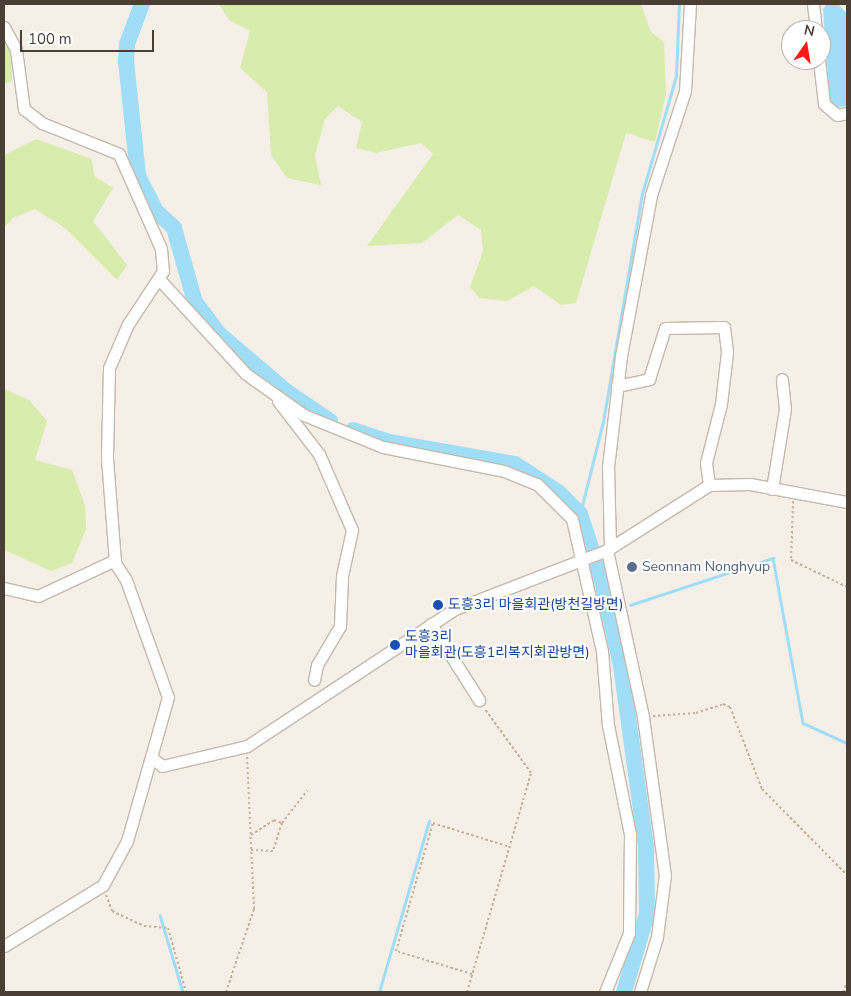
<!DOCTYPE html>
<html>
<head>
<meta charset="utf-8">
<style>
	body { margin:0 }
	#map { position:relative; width:851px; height:996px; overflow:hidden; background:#f5efe7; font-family:"Nunito Sans","Noto Sans KR",sans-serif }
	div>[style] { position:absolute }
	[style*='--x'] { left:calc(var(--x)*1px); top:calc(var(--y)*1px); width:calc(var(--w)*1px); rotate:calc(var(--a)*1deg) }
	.green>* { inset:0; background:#d8ecad }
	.water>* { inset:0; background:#9fdef6 }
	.stream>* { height:2.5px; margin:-1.25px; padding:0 1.25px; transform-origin:1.25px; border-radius:1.25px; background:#9fdef6 }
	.river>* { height:16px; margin:-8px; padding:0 8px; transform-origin:8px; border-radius:8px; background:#9fdef6 }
	.path>* { height:2px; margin-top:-1px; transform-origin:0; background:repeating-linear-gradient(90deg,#c4af99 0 2.5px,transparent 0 5px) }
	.roads { filter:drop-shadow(1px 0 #c4b8ac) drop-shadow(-1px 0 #c4b8ac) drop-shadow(0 1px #c4b8ac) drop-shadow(0 -1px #c4b8ac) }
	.minor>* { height:11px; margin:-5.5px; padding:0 5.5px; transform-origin:5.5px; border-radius:5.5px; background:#fff }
	.dots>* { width:14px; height:14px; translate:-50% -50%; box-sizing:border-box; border:2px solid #fff; border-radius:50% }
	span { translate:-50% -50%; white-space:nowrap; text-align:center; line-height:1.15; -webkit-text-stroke:4px #fff; paint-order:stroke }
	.service-label { font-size:14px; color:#4e5e75 }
	.left { translate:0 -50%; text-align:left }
	.transit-label { font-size:14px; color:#164399 }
	.frame { position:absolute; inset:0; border:5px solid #493f35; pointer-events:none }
	.north { position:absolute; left:781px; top:20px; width:50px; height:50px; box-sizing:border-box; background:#fff; border:1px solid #b6b2ae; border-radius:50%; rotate:13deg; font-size:14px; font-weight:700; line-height:20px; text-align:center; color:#493f35 }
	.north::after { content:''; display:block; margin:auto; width:18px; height:22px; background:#ff1914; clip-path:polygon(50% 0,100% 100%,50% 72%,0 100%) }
	.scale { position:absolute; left:20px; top:30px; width:134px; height:22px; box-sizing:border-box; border:2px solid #493f35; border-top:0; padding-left:6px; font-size:15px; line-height:18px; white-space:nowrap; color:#493f35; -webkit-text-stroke:4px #fff; paint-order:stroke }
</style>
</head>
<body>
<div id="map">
	<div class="green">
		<div style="clip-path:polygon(219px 4px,641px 4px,651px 32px,664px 42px,666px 94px,655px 142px,626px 133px,576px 303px,561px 305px,534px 286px,507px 301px,479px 298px,470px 287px,483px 251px,481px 230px,458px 215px,422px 243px,367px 246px,433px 154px,421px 143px,376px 153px,356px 148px,362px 122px,338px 106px,325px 119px,315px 155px,321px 185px,287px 178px,271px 155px,267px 92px,240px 68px,250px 31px,229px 20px)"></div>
		<div style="clip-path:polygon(4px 42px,10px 49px,12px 68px,12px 81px,4px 84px)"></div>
		<div style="clip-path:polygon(36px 139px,92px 159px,94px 176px,113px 188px,93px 221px,127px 265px,117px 280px,65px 228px,35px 209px,13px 218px,4px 228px,4px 155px)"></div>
		<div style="clip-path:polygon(4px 389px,29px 400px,47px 421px,35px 460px,72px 470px,85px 505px,86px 529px,72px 563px,51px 571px,4px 550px)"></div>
	</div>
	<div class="water">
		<div style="clip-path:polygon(827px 4px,839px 5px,847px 14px,847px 106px,835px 108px,830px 103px,823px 9px)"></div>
	</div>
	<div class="stream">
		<div style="--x:580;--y:514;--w:95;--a:-76"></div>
		<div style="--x:603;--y:422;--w:231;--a:-80.3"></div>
		<div style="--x:642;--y:194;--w:123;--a:-73.9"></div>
		<div style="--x:676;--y:76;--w:72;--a:-87.6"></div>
		<div style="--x:630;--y:605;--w:151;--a:-18.2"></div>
		<div style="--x:773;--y:558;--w:168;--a:79.7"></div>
		<div style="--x:803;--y:723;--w:48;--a:24.4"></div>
		<div style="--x:160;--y:915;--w:80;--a:73.4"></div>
		<div style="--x:379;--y:992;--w:178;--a:-73.7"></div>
	</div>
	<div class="river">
		<div style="--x:142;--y:4;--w:43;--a:110.6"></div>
		<div style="--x:127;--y:44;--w:17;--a:93"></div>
		<div style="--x:126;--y:61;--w:116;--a:84"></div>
		<div style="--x:138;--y:176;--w:38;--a:63"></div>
		<div style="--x:155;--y:210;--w:26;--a:43"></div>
		<div style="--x:174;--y:228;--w:77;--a:74.2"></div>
		<div style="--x:195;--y:302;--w:39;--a:53"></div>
		<div style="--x:218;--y:333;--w:91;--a:40.5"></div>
		<div style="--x:287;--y:392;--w:52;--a:34"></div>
		<div style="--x:353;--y:430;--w:38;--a:18"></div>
		<div style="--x:389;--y:442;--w:128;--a:9.9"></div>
		<div style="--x:515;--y:464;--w:51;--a:33.1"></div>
		<div style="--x:558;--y:492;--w:31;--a:45"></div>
		<div style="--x:580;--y:514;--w:71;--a:71.8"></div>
		<div style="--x:602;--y:581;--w:87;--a:77.4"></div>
		<div style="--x:621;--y:666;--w:182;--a:82.1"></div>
		<div style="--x:646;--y:846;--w:68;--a:89.2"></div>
		<div style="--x:647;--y:914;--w:81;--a:106.4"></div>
	</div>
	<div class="path">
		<div style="--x:793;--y:501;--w:59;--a:91.9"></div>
		<div style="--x:791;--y:560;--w:62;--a:25.7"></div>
		<div style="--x:653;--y:716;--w:43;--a:-4"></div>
		<div style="--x:696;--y:713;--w:28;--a:-18"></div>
		<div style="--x:723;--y:704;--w:8;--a:23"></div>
		<div style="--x:730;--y:707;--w:88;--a:68.7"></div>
		<div style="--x:762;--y:789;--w:121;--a:45.3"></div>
		<div style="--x:282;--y:823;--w:41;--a:-52"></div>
		<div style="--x:251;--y:835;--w:27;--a:-33"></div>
		<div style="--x:274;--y:820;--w:9;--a:21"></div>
		<div style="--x:282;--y:823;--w:29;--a:108"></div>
		<div style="--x:273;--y:851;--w:22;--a:-177"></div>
		<div style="--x:106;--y:895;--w:17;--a:69"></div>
		<div style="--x:112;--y:911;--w:35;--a:25"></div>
		<div style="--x:144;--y:926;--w:24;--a:5"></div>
		<div style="--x:168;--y:928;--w:66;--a:74.3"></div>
		<div style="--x:472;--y:974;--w:79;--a:-163.2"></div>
		<div style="--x:396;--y:951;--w:133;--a:-73.9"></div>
		<div style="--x:433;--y:823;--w:81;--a:17.3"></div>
		<div style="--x:226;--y:992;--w:88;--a:-71.4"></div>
		<div style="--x:254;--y:909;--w:153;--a:-92.6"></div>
		<div style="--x:467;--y:992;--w:228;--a:-73.7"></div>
		<div style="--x:531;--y:773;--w:79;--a:-125.7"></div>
		<div style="--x:843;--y:992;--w:11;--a:-68"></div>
	</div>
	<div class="roads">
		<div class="minor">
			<div style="--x:813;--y:4;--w:26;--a:83"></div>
			<div style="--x:4;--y:27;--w:26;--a:62"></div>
			<div style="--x:16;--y:50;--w:60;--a:82.3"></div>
			<div style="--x:24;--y:109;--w:23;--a:38"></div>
			<div style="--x:42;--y:123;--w:83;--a:21.9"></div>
			<div style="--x:119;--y:154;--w:104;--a:66.1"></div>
			<div style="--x:161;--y:249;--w:22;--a:85"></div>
			<div style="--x:163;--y:271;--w:64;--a:123.4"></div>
			<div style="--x:128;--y:324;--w:48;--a:113.4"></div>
			<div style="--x:109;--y:368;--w:90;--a:91.3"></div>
			<div style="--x:107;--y:458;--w:105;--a:85.6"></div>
			<div style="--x:115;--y:563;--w:20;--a:57"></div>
			<div style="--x:126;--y:580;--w:124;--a:70.3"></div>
			<div style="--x:168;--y:697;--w:62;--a:105.8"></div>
			<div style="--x:819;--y:60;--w:44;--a:83.5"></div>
			<div style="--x:824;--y:104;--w:17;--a:40"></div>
			<div style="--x:837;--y:115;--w:10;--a:-11"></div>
			<div style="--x:159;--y:279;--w:129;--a:47.5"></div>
			<div style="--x:246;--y:374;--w:71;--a:35.3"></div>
			<div style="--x:304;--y:415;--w:85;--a:22.1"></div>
			<div style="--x:383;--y:447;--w:123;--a:11.2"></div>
			<div style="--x:504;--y:471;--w:35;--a:22"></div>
			<div style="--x:537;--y:484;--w:49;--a:45"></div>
			<div style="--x:572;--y:519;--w:135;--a:77.2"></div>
			<div style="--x:602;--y:651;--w:74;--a:85.4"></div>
			<div style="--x:608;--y:725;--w:111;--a:78.6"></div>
			<div style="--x:630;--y:834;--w:99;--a:90.6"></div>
			<div style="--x:629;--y:933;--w:64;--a:112.1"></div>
			<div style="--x:617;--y:386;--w:33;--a:-12"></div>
			<div style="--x:649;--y:379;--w:53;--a:-72.6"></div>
			<div style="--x:665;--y:328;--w:59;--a:-1"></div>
			<div style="--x:724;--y:327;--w:25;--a:83"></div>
			<div style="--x:727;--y:352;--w:52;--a:96.6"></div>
			<div style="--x:721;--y:404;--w:61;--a:104.3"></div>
			<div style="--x:706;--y:463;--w:22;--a:82"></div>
			<div style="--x:278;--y:401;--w:67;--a:52.3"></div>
			<div style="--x:319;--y:454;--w:83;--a:66.5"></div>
			<div style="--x:352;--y:530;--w:47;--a:102.3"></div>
			<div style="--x:342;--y:576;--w:50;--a:92.3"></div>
			<div style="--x:340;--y:626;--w:45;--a:120.5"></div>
			<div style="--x:317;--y:665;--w:15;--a:101"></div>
			<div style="--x:772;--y:489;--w:81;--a:-80.8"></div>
			<div style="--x:785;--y:409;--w:30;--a:-96"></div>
			<div style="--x:610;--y:547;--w:80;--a:-91.4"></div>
			<div style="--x:608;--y:467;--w:112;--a:-83.3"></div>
			<div style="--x:621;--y:356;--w:164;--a:-79.4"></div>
			<div style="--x:651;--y:195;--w:109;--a:-71.9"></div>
			<div style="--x:685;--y:91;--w:87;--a:-86.7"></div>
			<div style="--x:607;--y:550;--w:171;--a:77.8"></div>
			<div style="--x:643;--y:717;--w:160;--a:82.1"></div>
			<div style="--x:665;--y:875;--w:63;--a:97.4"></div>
			<div style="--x:657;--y:937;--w:58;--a:107.2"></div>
			<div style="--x:4;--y:588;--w:35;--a:13"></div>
			<div style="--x:38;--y:596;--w:85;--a:-25.1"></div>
			<div style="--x:431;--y:624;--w:90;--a:57.7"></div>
			<div style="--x:4;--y:946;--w:116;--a:-31.6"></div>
			<div style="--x:103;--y:885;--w:50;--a:-61.4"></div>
			<div style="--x:127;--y:841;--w:87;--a:-74.1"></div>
			<div style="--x:151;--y:757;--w:14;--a:39"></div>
			<div style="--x:162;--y:766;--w:87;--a:-13.2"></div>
			<div style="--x:247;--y:746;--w:249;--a:-33.4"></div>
			<div style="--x:455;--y:609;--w:163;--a:-21.2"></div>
			<div style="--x:607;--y:550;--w:121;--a:-32.5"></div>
			<div style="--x:709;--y:485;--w:41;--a:-1.4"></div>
			<div style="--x:750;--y:484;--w:99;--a:10.5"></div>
		</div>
	</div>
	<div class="dots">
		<div style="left:632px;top:567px;background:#5c6f8a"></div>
		<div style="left:438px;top:605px;background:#1a4fb4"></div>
		<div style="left:395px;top:645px;background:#1a4fb4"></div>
	</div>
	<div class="service-label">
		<span class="left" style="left:642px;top:567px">Seonnam Nonghyup</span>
	</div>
	<div class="transit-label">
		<span class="left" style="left:448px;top:605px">도흥3리 마을회관(방천길방면)</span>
		<span class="left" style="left:405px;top:645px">도흥3리<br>마을회관(도흥1리복지회관방면)</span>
	</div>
	<div class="frame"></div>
	<div class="north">N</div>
	<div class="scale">100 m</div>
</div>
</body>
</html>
